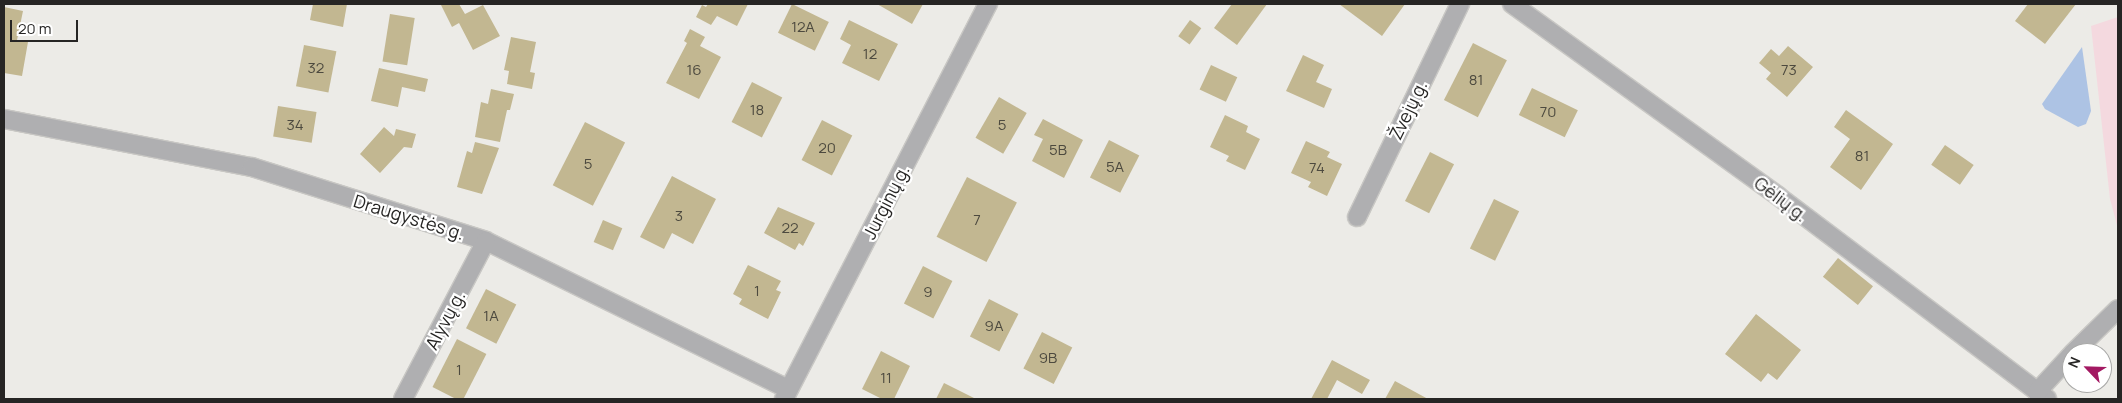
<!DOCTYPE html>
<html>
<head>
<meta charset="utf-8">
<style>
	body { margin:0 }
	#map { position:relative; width:2122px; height:403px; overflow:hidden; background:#ecebe7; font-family:Manrope,sans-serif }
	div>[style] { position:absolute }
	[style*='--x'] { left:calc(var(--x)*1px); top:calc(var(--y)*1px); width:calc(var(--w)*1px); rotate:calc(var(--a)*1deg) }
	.industrial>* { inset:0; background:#f4d9df }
	.water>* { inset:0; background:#adc3e4 }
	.building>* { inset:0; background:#c2b791; transform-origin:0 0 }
	.roads { filter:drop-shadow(1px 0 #c8c7c4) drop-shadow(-1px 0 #c8c7c4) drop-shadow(0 1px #c8c7c4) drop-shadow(0 -1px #c8c7c4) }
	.minor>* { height:18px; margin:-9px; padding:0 9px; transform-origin:9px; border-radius:9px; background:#afafb1 }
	span { translate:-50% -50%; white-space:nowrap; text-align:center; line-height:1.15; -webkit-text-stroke:4.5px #fff; paint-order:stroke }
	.number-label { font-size:15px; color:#4d4a3f }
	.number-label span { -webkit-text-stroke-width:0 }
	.street-label { font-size:18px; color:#262524 }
	.frame { position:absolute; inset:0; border:5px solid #262524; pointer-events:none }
	.north { position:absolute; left:2062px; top:343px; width:50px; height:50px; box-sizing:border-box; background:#fff; border:1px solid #a8a8a7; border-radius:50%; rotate:294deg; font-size:14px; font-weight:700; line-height:20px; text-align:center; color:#262524 }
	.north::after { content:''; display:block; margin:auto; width:18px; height:22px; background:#a31962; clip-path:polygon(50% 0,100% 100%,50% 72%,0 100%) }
	.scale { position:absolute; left:10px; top:20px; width:68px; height:22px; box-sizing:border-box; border:2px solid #262524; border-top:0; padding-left:6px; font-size:15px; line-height:18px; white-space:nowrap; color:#262524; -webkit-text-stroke:4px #fff; paint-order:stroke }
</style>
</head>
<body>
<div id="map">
	<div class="industrial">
		<div style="clip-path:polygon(2118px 17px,2118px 229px,2110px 199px,2091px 26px)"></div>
	</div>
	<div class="water">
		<div style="clip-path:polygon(2082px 47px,2091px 111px,2086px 124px,2078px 127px,2045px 109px,2042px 104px)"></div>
	</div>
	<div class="building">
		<div style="clip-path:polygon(313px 4px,347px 4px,343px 27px,310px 20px)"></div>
		<div style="clip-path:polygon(459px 4px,465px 14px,483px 5px,500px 36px,473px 50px,459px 23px,452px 27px,441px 5px)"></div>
		<div style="clip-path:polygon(708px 4px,748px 4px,737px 26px,717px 16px,711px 25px,696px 17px,702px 5px,706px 7px)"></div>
		<div style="left:792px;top:4px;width:41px;height:32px;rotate:26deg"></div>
		<div style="clip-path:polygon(877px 4px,923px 4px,912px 24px)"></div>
		<div style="clip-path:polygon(1232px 4px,1267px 4px,1237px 45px,1214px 28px)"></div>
		<div style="clip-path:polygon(1339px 4px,1405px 4px,1382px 36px)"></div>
		<div style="clip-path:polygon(2028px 4px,2076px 4px,2045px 44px,2015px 21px)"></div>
		<div style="clip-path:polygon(4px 7px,23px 11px,17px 40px,28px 42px,22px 76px,4px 73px)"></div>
		<div style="left:390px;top:14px;width:25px;height:48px;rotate:9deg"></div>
		<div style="clip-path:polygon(849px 20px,898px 44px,879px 81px,842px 63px,851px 45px,840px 39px)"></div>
		<div style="left:1190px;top:20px;width:14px;height:20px;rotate:36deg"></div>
		<div style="clip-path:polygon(690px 29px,705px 37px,700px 46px,721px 57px,699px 99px,666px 83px,687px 43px,684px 41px)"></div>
		<div style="clip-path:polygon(511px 37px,536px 42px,530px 72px,535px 73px,532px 89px,507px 84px,509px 71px,504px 70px)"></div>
		<div style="left:1473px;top:43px;width:38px;height:64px;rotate:27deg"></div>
		<div style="left:304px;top:45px;width:33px;height:42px;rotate:11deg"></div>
		<div style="clip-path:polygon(1788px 46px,1813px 67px,1787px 97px,1766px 79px,1771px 73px,1759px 63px,1771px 49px,1779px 56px)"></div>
		<div style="clip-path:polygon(1303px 55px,1324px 65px,1316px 82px,1332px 89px,1324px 108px,1286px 91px)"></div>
		<div style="left:1211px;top:65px;width:29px;height:27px;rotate:25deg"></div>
		<div style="clip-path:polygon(379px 68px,428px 79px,425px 92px,402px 87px,398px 107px,371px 101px)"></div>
		<div style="left:752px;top:82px;width:34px;height:45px;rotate:27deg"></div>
		<div style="left:1532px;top:88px;width:51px;height:30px;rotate:26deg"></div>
		<div style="clip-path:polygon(491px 89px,514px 94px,510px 110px,507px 110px,500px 142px,475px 137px,481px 102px,488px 104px)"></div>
		<div style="left:999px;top:97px;width:32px;height:47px;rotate:30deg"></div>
		<div style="left:278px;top:106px;width:39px;height:31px;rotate:9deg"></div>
		<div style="clip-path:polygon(1846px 110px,1893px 144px,1861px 190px,1830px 167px,1850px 139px,1834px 127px)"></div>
		<div style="clip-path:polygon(1225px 115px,1248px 126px,1246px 132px,1260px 139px,1245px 170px,1226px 161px,1229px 156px,1210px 147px)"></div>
		<div style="clip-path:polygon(1043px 119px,1083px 140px,1064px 178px,1032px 161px,1043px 139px,1034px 135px)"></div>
		<div style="left:822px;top:120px;width:34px;height:45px;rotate:27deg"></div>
		<div style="left:585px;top:122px;width:45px;height:71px;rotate:27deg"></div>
		<div style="clip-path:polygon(384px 127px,394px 136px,396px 129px,416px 134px,412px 148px,404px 147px,380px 173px,360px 154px)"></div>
		<div style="left:1109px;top:140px;width:34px;height:42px;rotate:27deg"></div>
		<div style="clip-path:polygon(1306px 141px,1330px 152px,1327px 157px,1342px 164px,1327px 196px,1308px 187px,1311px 182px,1291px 173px)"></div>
		<div style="clip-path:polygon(475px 142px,499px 148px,482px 194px,457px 187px,467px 151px,472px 153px)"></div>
		<div style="left:1945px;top:145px;width:35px;height:24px;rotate:35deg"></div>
		<div style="left:1430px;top:152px;width:27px;height:55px;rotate:27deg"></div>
		<div style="clip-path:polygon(672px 176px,716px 199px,693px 244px,672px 233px,664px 249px,640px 237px)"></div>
		<div style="left:967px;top:177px;width:56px;height:67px;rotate:27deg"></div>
		<div style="left:1494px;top:199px;width:28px;height:55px;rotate:26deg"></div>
		<div style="clip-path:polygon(778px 207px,815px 223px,803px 246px,799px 243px,795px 250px,764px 233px)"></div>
		<div style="left:603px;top:220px;width:21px;height:24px;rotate:23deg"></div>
		<div style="left:1838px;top:258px;width:45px;height:24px;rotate:39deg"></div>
		<div style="clip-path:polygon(748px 265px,781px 281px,776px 290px,781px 292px,768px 319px,739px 304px,742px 299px,733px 294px)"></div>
		<div style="left:923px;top:266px;width:33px;height:42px;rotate:27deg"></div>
		<div style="left:486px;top:289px;width:34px;height:44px;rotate:27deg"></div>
		<div style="left:989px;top:299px;width:33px;height:42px;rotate:27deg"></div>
		<div style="clip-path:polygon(1756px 314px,1801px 350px,1777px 380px,1768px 373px,1761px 382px,1725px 354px)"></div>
		<div style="left:1042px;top:332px;width:34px;height:41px;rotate:27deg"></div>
		<div style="left:457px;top:339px;width:33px;height:54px;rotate:27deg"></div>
		<div style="clip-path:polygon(881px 351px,910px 366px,894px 399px,882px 399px,862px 389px)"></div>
		<div style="clip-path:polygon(1332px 360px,1370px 380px,1362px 394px,1337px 380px,1327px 399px,1311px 399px)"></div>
		<div style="clip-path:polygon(1395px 381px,1428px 399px,1385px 399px)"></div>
		<div style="clip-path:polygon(944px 383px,976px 399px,936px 399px)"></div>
	</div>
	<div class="roads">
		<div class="minor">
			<div style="--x:1512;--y:4;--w:328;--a:35.8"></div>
			<div style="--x:1778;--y:196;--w:337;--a:37"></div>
			<div style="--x:4;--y:119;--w:253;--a:11"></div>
			<div style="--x:252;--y:167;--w:245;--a:17.5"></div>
			<div style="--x:486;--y:241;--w:336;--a:26.1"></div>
			<div style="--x:1357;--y:217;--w:237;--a:-64.2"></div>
			<div style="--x:2073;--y:353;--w:63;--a:-44.4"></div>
			<div style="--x:2037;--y:392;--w:52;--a:-47.4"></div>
			<div style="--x:403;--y:399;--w:178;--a:-62.3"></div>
			<div style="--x:784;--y:399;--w:445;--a:-62.7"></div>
		</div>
	</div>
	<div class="number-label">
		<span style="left:803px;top:27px">12A</span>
		<span style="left:870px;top:54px">12</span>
		<span style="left:316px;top:68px">32</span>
		<span style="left:694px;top:70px">16</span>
		<span style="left:1789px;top:70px">73</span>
		<span style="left:1476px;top:80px">81</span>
		<span style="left:757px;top:110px">18</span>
		<span style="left:1548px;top:112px">70</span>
		<span style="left:295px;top:125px">34</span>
		<span style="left:1002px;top:125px">5</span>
		<span style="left:827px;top:148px">20</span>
		<span style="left:1058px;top:150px">5B</span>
		<span style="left:1862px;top:156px">81</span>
		<span style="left:588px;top:164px">5</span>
		<span style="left:1115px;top:167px">5A</span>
		<span style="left:1317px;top:168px">74</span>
		<span style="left:679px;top:216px">3</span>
		<span style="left:977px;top:220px">7</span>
		<span style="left:790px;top:228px">22</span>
		<span style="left:757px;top:291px">1</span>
		<span style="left:928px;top:292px">9</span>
		<span style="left:491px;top:316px">1A</span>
		<span style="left:994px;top:326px">9A</span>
		<span style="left:1048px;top:358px">9B</span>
		<span style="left:459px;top:370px">1</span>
		<span style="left:886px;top:378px">11</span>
	</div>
	<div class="street-label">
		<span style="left:1408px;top:110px;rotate:-64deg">Žvejų g.</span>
		<span style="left:1781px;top:199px;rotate:37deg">Gėlių g.</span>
		<span style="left:886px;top:202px;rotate:-63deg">Jurginų g.</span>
		<span style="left:409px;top:217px;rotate:17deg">Draugystės g.</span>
		<span style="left:445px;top:320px;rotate:-62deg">Alyvų g.</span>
	</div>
	<div class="frame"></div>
	<div class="north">N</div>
	<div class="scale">20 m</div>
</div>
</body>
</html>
